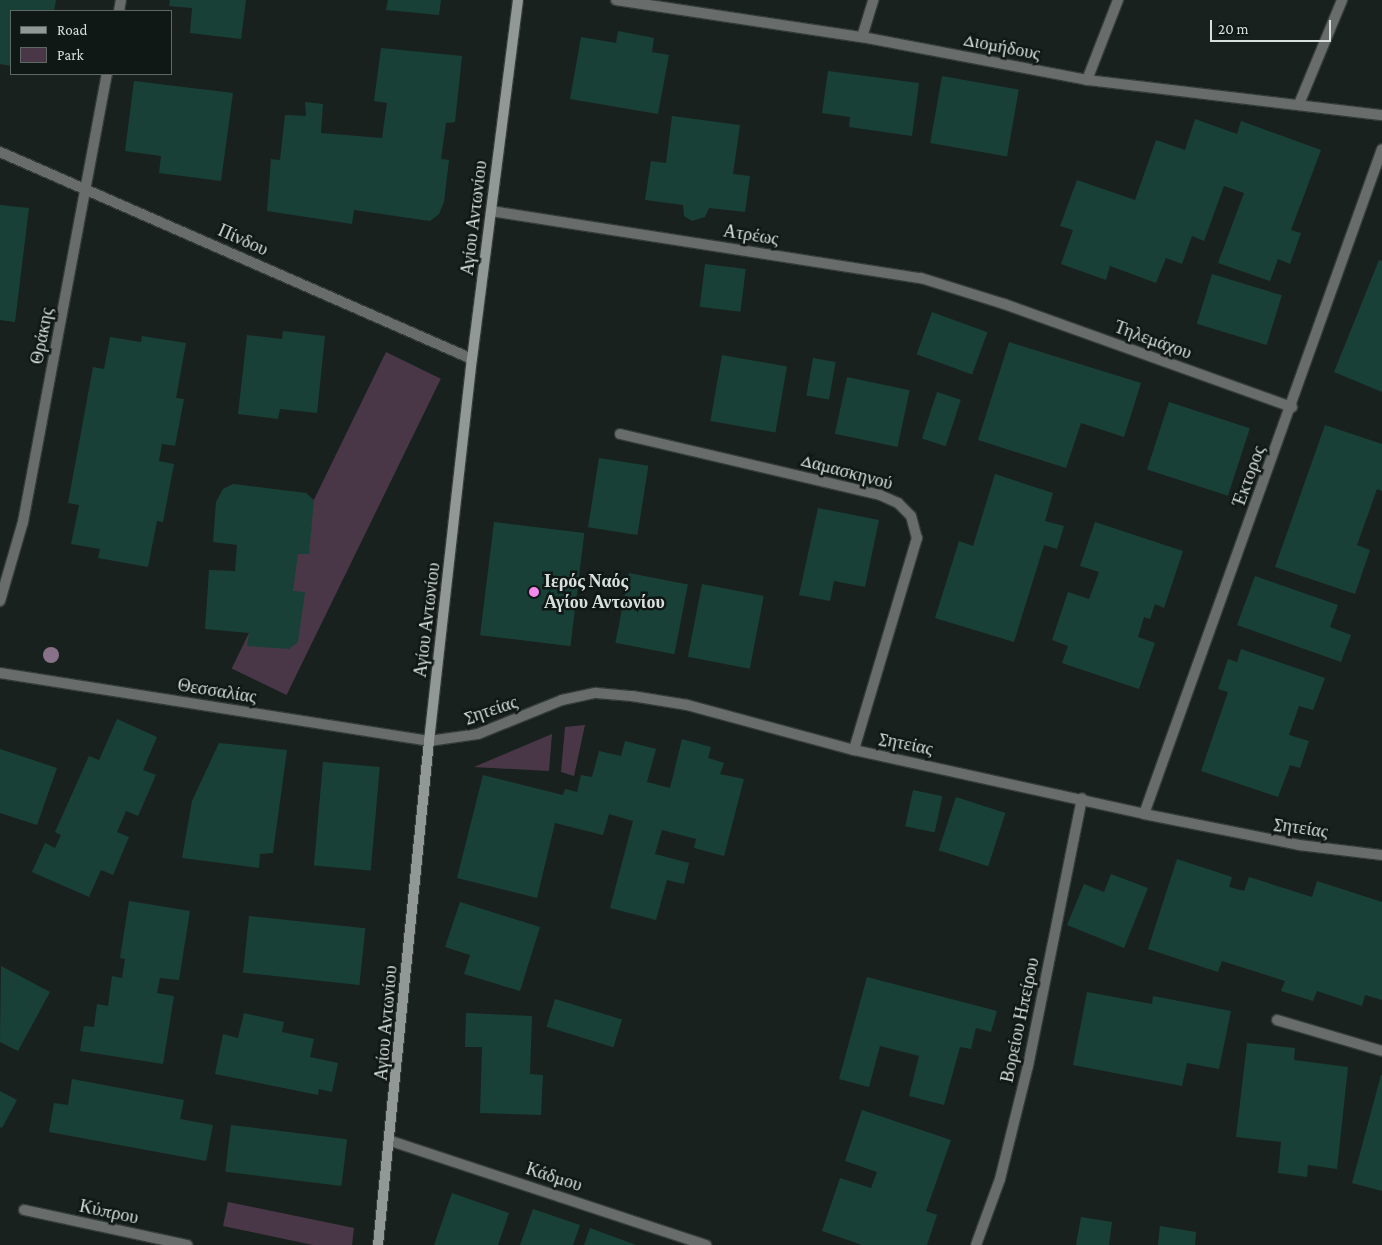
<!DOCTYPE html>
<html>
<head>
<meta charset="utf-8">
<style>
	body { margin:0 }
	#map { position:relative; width:1382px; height:1245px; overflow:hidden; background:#19211f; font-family:"Crimson Pro",serif }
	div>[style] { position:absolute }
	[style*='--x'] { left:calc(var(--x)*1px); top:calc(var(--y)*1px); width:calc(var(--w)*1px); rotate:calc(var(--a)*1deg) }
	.green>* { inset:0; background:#493747; transform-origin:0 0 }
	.building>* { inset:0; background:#194037; transform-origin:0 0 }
	.roads { filter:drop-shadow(1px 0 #343c3a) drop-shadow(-1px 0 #343c3a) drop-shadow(0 1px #343c3a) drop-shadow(0 -1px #343c3a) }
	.street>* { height:10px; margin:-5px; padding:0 5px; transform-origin:5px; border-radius:5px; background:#686c6b }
	.secondary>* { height:10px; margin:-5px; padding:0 5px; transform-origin:5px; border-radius:5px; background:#919896 }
	.trees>* { width:16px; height:16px; margin:-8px; border-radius:50%; background:#897289 }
	.dots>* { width:14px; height:14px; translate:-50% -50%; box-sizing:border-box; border:2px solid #101816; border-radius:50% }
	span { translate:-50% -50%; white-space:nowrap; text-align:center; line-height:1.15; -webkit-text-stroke:5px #101816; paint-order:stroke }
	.street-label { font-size:18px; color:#d9dfdd }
	.poi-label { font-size:18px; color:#d9dfdd; font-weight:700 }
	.left { translate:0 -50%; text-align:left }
	.legend { position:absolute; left:10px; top:10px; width:162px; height:65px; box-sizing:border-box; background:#101816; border:1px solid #606866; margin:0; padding:6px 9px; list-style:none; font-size:15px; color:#d9dfdd }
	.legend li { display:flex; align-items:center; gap:10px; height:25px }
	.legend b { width:25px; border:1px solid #606866 }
	.scale { position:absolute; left:1210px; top:20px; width:121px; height:22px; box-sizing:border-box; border:2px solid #d9dfdd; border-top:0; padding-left:6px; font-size:15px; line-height:18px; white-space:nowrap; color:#d9dfdd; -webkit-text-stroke:4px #101816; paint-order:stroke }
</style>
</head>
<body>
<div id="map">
	<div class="green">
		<div style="left:386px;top:352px;width:61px;height:352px;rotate:26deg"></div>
		<div style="clip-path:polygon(585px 725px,574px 776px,561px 772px,565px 727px)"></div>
		<div style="clip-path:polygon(552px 734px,549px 771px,474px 767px)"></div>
		<div style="clip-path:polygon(228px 1202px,354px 1228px,352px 1245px,313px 1245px,223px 1226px)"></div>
	</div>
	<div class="building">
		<div style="clip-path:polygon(0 0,56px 0,54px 11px,11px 11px,11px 66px,0 64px)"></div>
		<div style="clip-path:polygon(170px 0,246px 0,241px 39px,190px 33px,192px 8px,169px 6px)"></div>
		<div style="clip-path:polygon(388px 0,441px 0,439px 15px,386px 10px)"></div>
		<div style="clip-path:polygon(618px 31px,654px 38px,652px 52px,669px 55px,658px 114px,570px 99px,581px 37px,616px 43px)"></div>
		<div style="clip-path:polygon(381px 48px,462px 56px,455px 122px,446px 123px,441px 159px,449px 160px,444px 202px,439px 214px,430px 221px,354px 210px,352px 224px,267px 211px,271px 159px,280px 160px,285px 115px,306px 116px,305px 102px,323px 104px,321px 133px,382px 138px,387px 103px,374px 101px)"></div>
		<div style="clip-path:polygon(828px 71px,919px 83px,912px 136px,849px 127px,850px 117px,822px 113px)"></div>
		<div style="left:942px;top:76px;width:78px;height:68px;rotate:10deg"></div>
		<div style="clip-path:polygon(134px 81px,233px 93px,221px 181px,159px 173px,161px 156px,125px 151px)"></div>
		<div style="clip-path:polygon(672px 116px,740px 125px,733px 174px,750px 176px,745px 212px,709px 208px,705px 217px,692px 221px,684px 216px,683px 205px,645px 200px,651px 161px,666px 163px)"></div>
		<div style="clip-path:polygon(1195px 119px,1237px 134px,1241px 121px,1321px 150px,1291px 230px,1301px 233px,1290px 264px,1278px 259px,1270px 281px,1218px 263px,1244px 193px,1224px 186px,1204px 241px,1192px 236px,1182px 264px,1166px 258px,1156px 283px,1110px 266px,1106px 280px,1061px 264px,1073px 230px,1060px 226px,1077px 180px,1135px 200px,1156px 140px,1185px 150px)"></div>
		<div style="clip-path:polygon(0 205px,29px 208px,15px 322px,0 320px)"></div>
		<div style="clip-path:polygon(1379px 260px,1382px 261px,1382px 392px,1334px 372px)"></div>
		<div style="left:705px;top:264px;width:41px;height:43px;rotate:7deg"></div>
		<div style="left:1212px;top:274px;width:73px;height:52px;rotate:17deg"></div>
		<div style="left:932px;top:312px;width:59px;height:45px;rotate:20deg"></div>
		<div style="clip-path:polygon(283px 331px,325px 336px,317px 413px,280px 409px,278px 419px,238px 414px,247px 335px,282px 339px)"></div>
		<div style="clip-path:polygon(142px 336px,186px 343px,176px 398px,184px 399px,175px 446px,162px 444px,159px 461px,174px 464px,163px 522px,157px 521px,148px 567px,98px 558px,100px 549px,71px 544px,79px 505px,68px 503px,93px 367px,104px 369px,110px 337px,141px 342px)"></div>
		<div style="clip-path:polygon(1009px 342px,1141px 383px,1124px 437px,1081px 423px,1066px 468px,978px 440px)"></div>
		<div style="left:722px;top:355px;width:66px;height:67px;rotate:10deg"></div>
		<div style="left:813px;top:358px;width:23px;height:38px;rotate:10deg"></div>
		<div style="left:847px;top:377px;width:64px;height:58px;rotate:12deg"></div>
		<div style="left:937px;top:392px;width:25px;height:49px;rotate:18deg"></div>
		<div style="left:1169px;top:402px;width:85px;height:71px;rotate:18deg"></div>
		<div style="clip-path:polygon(1325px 425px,1382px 444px,1382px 491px,1377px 489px,1357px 545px,1370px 550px,1355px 594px,1275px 567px)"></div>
		<div style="left:599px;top:458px;width:50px;height:70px;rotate:9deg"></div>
		<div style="clip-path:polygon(995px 474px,1053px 493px,1045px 521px,1064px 526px,1057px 549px,1044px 545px,1014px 642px,935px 618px,959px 541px,973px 546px)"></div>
		<div style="clip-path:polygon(233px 484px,306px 493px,314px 500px,309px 554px,298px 554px,293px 591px,305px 592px,298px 642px,289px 649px,247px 646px,249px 633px,205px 629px,209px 570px,235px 571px,237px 545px,213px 542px,216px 502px,223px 489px)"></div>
		<div style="clip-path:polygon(818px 508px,879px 520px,865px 587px,834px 581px,830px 601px,799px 595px)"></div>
		<div style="left:494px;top:522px;width:91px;height:114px;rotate:7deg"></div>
		<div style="clip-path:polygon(1095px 522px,1183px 551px,1164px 608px,1155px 604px,1150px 619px,1144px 617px,1138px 637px,1155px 643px,1139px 689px,1062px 663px,1068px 646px,1052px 640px,1068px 592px,1089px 599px,1099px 572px,1080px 566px)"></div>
		<div style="left:629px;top:573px;width:60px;height:71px;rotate:11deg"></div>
		<div style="clip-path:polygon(1255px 576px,1338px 605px,1330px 627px,1351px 635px,1341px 662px,1237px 625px)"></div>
		<div style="left:702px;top:584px;width:63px;height:74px;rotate:11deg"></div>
		<div style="clip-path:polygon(1241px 649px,1325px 678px,1313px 710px,1299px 706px,1289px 735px,1309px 741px,1300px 768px,1290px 765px,1278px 797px,1201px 771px,1228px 692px,1218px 689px,1228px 659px,1237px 662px)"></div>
		<div style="clip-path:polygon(117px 719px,157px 737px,143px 770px,156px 775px,138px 816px,126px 811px,117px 832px,129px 837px,113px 875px,101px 870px,89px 897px,32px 872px,45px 843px,55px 848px,61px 835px,55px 832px,89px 756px,99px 760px)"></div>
		<div style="clip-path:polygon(682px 739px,711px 747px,708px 758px,724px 763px,720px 774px,744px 779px,724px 856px,694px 848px,696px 839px,662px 830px,655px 854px,689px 863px,684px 884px,667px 880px,656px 920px,610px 908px,633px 821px,609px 814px,603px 835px,555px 823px,537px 898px,457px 878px,483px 775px,563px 795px,565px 789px,577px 792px,581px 775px,592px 777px,599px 751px,621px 756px,625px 741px,656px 749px,647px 782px,670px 788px)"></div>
		<div style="clip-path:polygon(219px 743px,287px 750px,273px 853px,260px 854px,259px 868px,182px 858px,192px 801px)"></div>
		<div style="clip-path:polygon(0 749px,57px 768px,37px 825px,0 813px)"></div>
		<div style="left:323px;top:762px;width:57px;height:104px;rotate:5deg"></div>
		<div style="left:913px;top:790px;width:30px;height:37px;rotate:12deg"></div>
		<div style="left:956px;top:797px;width:52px;height:56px;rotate:18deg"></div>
		<div style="clip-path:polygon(1177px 859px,1232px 877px,1229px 887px,1244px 891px,1249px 877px,1312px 897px,1317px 881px,1382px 902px,1382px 1000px,1365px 995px,1362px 1006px,1317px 991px,1313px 1001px,1281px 991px,1285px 981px,1222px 961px,1218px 972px,1148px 949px)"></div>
		<div style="clip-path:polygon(1111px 874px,1148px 888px,1124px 948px,1067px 925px,1084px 884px,1104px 892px)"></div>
		<div style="clip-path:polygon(129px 901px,190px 911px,179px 980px,160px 978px,157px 993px,174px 996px,163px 1064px,80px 1051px,84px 1026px,94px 1027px,97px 1004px,108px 1006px,112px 976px,122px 978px,125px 959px,120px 958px)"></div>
		<div style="clip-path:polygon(460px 902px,540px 927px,520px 991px,464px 974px,470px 955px,445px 947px)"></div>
		<div style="left:249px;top:916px;width:117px;height:57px;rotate:6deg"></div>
		<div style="clip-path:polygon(1px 966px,50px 992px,18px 1051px,0 1042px)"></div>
		<div style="clip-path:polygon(867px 977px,997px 1011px,991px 1032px,976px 1028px,971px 1049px,960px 1047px,944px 1105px,909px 1096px,919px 1056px,880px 1046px,869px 1087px,839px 1079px)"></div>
		<div style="clip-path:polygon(1087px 992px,1152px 1004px,1153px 996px,1231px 1011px,1219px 1069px,1187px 1063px,1182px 1086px,1073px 1065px)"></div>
		<div style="left:555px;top:999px;width:70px;height:29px;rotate:17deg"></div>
		<div style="clip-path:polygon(244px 1013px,284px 1022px,282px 1032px,314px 1039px,310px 1057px,338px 1063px,332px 1092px,319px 1089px,318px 1095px,215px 1074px,223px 1034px,238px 1038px)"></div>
		<div style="clip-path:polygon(466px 1013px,532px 1016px,530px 1074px,543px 1075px,541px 1115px,480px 1113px,482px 1047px,465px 1047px)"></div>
		<div style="clip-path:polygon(1247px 1043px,1295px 1048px,1294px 1060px,1348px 1067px,1337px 1169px,1308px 1165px,1307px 1177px,1278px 1173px,1281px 1142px,1236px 1137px)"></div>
		<div style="clip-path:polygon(1381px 1075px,1382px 1075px,1382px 1191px,1352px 1183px)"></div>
		<div style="clip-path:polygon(72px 1079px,184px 1100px,180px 1119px,213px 1125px,206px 1161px,49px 1132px,54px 1103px,68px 1105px)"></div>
		<div style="clip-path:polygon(0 1091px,17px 1100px,2px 1128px,0 1127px)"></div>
		<div style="clip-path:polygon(862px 1110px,951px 1140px,926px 1211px,937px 1215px,927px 1245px,862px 1245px,822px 1231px,840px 1178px,871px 1188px,877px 1172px,845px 1161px)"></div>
		<div style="left:231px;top:1125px;width:117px;height:47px;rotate:7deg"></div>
		<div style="clip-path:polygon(452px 1193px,509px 1213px,498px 1245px,434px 1245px)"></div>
		<div style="clip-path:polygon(533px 1209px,580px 1225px,573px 1245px,520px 1245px)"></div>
		<div style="clip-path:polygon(1081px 1217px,1112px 1222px,1109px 1245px,1076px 1245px)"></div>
		<div style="clip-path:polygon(1160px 1226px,1196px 1232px,1195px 1245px,1158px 1245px)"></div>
		<div style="clip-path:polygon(590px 1228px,636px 1245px,584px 1245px)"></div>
	</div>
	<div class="roads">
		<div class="street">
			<div style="--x:616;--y:0;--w:249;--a:8.6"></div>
			<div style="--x:862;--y:37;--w:229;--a:10.8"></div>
			<div style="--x:1087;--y:80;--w:297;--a:6.8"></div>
			<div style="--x:119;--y:11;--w:11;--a:-80"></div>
			<div style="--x:862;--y:37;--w:39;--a:-73"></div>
			<div style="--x:1087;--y:80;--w:86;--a:-68.8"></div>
			<div style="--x:1299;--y:104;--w:113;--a:-67.5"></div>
			<div style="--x:0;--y:152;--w:515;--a:23.68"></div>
			<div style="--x:491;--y:211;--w:435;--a:8.9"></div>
			<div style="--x:921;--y:278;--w:87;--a:17.4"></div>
			<div style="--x:1004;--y:304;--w:306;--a:19.7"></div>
			<div style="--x:620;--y:434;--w:267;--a:13.2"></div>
			<div style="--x:880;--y:495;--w:20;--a:24"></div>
			<div style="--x:898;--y:503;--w:18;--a:45"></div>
			<div style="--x:911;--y:516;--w:23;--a:75"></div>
			<div style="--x:917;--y:538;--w:221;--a:106.6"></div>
			<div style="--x:0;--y:601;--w:82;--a:-73.8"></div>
			<div style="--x:23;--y:522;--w:456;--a:-79.4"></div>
			<div style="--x:0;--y:673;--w:434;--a:9"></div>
			<div style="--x:429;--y:741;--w:49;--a:-8.1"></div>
			<div style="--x:478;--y:734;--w:91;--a:-22"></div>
			<div style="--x:562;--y:700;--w:35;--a:-12"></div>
			<div style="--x:596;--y:693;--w:36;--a:5"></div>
			<div style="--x:632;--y:696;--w:56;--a:9.3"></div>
			<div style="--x:687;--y:705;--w:173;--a:15.1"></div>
			<div style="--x:854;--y:750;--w:297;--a:12.4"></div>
			<div style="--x:1144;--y:814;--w:158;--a:11.3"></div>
			<div style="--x:1299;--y:845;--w:84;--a:6.9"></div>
			<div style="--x:1144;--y:814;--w:706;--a:-70.31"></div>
			<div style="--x:1277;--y:1020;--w:109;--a:16.4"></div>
			<div style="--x:391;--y:1141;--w:332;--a:18.3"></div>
			<div style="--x:24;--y:1210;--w:167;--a:12.1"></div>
			<div style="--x:976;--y:1245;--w:70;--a:-70"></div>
			<div style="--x:1000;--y:1179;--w:116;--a:-76.1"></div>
			<div style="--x:1028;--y:1066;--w:273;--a:-78.6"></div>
		</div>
		<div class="secondary">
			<div style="--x:378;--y:1245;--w:507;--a:-84.22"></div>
			<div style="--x:429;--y:741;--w:384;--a:-83.6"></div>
			<div style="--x:472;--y:359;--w:362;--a:-82.7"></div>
		</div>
	</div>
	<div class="trees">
		<div style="left:51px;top:655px"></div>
	</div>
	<div class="dots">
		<div style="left:534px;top:592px;background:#f589ee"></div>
	</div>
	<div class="street-label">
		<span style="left:1002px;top:47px;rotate:11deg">Διομήδους</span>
		<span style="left:474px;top:218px;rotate:-83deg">Αγίου Αντωνίου</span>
		<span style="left:751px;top:235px;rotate:9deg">Ατρέως</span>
		<span style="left:243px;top:240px;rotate:24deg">Πίνδου</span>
		<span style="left:42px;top:336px;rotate:-79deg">Θράκης</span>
		<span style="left:1153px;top:340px;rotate:20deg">Τηλεμάχου</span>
		<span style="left:847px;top:472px;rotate:15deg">Δαμασκηνού</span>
		<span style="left:1249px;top:476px;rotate:-70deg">Έκτορος</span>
		<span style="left:427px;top:620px;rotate:-83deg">Αγίου Αντωνίου</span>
		<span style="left:217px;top:691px;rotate:9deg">Θεσσαλίας</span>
		<span style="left:491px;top:710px;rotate:-18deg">Σητείας</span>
		<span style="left:906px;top:744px;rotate:12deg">Σητείας</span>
		<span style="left:1301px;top:828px;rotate:9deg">Σητείας</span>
		<span style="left:1020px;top:1020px;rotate:-78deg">Βορείου Ηπείρου</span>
		<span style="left:386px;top:1023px;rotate:-85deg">Αγίου Αντωνίου</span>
		<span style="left:554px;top:1177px;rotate:18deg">Κάδμου</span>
		<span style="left:109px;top:1212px;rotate:12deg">Κύπρου</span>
	</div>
	<div class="poi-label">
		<span class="left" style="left:544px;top:592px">Ιερός Ναός<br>Αγίου Αντωνίου</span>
	</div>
	<ul class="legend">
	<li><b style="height:6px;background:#919896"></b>Road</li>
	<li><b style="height:14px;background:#493747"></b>Park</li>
	</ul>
	<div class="scale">20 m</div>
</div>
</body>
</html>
